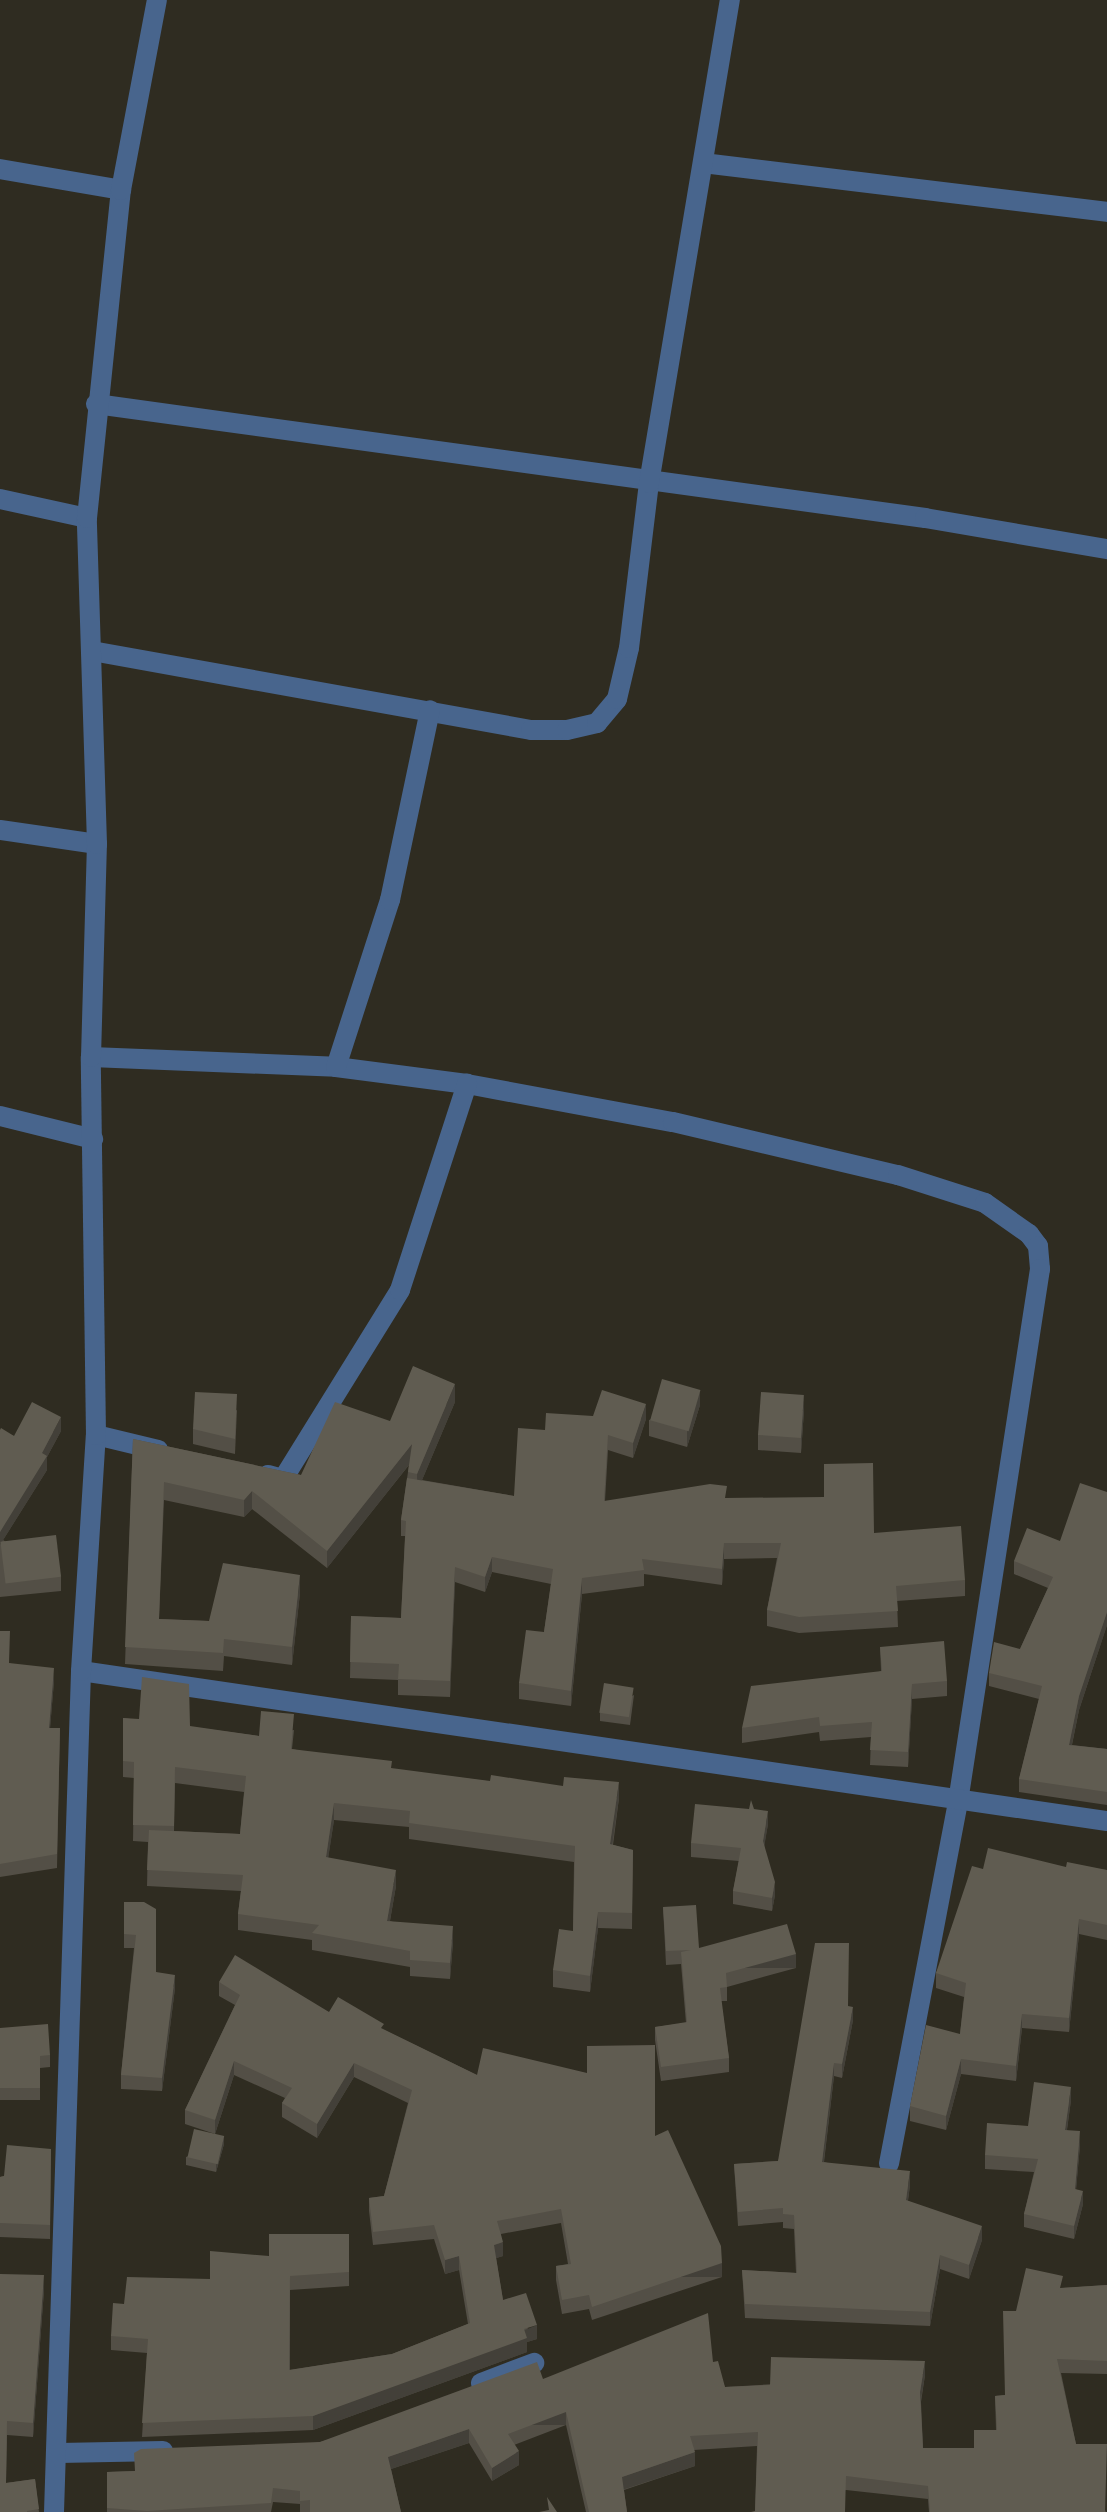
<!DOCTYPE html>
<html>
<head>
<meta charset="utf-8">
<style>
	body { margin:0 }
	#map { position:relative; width:1107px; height:2512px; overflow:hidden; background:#2f2c21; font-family:Raleway,sans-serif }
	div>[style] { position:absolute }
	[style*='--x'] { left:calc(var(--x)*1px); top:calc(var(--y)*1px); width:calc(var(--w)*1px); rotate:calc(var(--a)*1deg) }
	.minor>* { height:20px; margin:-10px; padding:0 10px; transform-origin:10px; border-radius:10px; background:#48658d }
	.wall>* { inset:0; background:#534f46 }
	.shaded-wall>* { inset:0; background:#434039; transform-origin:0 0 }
	.building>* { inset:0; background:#605c51; transform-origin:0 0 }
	span { translate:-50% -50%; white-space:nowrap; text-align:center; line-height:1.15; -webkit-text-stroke:6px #252218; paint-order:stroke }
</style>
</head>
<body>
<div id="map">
	<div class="minor">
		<div style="--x:703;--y:163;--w:407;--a:6.9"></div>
		<div style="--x:0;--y:169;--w:123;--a:9.8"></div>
		<div style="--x:96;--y:404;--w:837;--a:7.83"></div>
		<div style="--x:925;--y:518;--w:185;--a:9.7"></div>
		<div style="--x:0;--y:499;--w:89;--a:12.3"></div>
		<div style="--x:92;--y:651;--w:446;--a:10.2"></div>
		<div style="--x:531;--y:730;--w:36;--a:0"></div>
		<div style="--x:567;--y:730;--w:31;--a:-13"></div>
		<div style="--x:597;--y:723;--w:31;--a:-50"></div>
		<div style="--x:617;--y:699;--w:52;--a:-76.8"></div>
		<div style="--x:629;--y:648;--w:166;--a:-83.1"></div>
		<div style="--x:649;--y:483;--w:490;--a:-80.5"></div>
		<div style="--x:0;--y:830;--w:98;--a:8.2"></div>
		<div style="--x:91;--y:1057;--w:245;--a:2.3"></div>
		<div style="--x:336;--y:1067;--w:132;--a:7.4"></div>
		<div style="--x:467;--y:1084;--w:209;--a:10.5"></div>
		<div style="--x:673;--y:1122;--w:231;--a:13.3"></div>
		<div style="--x:898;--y:1175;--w:91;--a:17.8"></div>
		<div style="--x:985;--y:1203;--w:54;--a:35.2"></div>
		<div style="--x:1029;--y:1234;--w:15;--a:53"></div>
		<div style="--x:1038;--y:1246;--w:23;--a:85"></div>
		<div style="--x:1040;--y:1269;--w:539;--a:98.75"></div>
		<div style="--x:958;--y:1802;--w:368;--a:100.8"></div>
		<div style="--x:336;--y:1067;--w:176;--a:-72.1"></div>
		<div style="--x:390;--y:900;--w:194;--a:-78.1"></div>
		<div style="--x:0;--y:1116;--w:96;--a:13.9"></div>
		<div style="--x:96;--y:1435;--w:64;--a:13.6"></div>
		<div style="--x:268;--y:1475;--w:16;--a:15"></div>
		<div style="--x:283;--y:1479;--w:222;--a:-58.2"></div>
		<div style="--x:400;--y:1290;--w:217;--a:-72"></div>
		<div style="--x:81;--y:1671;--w:1037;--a:8.32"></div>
		<div style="--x:481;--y:2383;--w:57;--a:-20.7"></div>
		<div style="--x:59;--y:2453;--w:104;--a:-1.1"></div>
		<div style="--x:54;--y:2512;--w:841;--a:-88.16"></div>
		<div style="--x:81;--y:1671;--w:236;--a:-86.4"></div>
		<div style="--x:96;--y:1435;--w:378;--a:-90.8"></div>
		<div style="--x:91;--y:1057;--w:213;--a:-88.4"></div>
		<div style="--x:97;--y:844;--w:326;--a:-91.8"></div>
		<div style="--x:87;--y:518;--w:330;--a:-84.1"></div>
		<div style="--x:121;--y:190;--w:193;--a:-79.3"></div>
	</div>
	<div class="wall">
		<div style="clip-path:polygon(455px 1402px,422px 1480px,514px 1496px,545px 1430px,646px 1419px,633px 1458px,608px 1450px,605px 1501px,727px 1498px,874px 1533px,965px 1580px,965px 1596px,897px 1601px,898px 1627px,799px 1633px,767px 1626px,767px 1610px,777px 1558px,724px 1559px,722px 1585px,644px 1574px,644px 1586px,582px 1594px,571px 1706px,519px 1699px,519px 1683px,544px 1632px,551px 1584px,492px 1572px,485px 1592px,455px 1582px,450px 1697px,398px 1695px,398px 1680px,350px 1678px,351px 1616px,401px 1618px,405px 1536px,401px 1536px,401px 1520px,409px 1465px,327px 1568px,252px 1509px,244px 1517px,164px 1500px,159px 1619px,209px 1621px,300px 1593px,292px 1665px,224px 1656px,223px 1671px,125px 1664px,133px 1439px,301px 1475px,390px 1421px)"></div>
		<div style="clip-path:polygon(700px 1405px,687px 1447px,649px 1436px,649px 1420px)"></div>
		<div style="clip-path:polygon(237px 1410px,235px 1454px,193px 1444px,193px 1429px)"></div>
		<div style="clip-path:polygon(804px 1410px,801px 1453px,758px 1450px,758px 1435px)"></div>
		<div style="clip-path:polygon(0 1430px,14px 1436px,61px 1431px,47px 1457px,47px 1470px,3px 1540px,61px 1577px,61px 1591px,0 1597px)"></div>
		<div style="clip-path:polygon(1107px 1492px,1107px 1625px,1079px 1710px,1072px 1745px,1107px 1749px,1107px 1805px,1019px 1792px,1019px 1779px,1039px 1699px,989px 1686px,989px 1673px,1020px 1649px,1048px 1588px,1014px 1574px,1014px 1561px,1060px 1541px)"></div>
		<div style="clip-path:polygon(0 1631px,9px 1663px,54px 1681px,50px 1728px,60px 1728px,57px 1868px,0 1877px)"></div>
		<div style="clip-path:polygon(880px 1647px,947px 1681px,947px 1696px,912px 1699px,908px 1767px,870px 1765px,871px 1737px,820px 1741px,819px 1732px,742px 1743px,742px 1728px,881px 1671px)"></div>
		<div style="clip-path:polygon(634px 1695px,630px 1725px,600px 1721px,600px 1713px)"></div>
		<div style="clip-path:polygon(evenodd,123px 1718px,259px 1736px,294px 1730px,292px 1749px,392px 1769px,619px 1798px,613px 1845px,633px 1850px,632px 1929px,598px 1928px,590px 1992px,553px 1987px,553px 1970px,573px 1931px,574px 1862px,409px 1839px,409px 1827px,334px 1820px,328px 1858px,396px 1886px,390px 1921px,453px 1942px,450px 1979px,410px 1976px,410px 1967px,312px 1950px,312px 1940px,238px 1930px,238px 1914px,241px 1891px,147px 1886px,148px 1842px,133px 1841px,134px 1778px,123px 1777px,123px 1718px,175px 1783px,244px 1792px,240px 1834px,174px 1831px,175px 1783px)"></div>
		<div style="clip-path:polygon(754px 1809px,768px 1824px,764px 1846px,775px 1895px,772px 1911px,733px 1904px,733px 1891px,739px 1861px,691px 1857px,691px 1843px)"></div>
		<div style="clip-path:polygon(1066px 1867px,1107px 1870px,1107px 1940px,1079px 1934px,1069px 2032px,1022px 2028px,1016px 2081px,961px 2074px,946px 2130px,910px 2121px,910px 2106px,960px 2034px,964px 1997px,936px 1988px,936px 1973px,983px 1869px)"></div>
		<div style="clip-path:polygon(124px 1902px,156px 1972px,175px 1988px,162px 2091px,121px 2089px,121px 2075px,134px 1948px,124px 1948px)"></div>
		<div style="clip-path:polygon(663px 1907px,699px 1948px,796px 1968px,727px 1987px,727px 2001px,721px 2001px,729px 2058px,729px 2072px,661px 2081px,655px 2040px,655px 2027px,686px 2023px,681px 1964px,666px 1965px)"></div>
		<div style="clip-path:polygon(219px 1982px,329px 2012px,384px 2030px,477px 2075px,655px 2136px,722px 2277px,592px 2320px,589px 2309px,562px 2314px,556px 2280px,556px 2266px,568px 2264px,561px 2223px,501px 2234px,503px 2256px,496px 2258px,503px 2300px,537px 2339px,527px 2342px,527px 2352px,313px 2430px,142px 2437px,147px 2353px,111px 2350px,111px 2336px,124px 2304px,210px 2279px,269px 2256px,349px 2234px,349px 2286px,290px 2290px,290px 2370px,392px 2354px,468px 2324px,459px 2270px,445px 2274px,434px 2239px,373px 2245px,369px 2211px,369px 2198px,384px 2196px,408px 2103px,354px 2077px,317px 2138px,282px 2117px,282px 2103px,285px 2098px,234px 2075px,215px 2134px,185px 2124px,185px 2110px,235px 2005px,219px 1996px)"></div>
		<div style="clip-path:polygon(848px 2006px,853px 2020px,842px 2078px,834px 2076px,824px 2162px,910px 2185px,908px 2201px,982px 2240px,969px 2279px,940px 2269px,930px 2326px,745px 2318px,742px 2270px,796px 2273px,794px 2229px,783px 2228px,783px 2222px,738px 2226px,734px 2164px,778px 2161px)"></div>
		<div style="clip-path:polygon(0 2028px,50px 2055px,50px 2067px,40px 2068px,40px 2100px,0 2100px)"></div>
		<div style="clip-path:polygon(1071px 2100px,1067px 2130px,1080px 2145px,1076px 2189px,1083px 2204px,1074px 2239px,1024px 2227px,1024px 2214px,1034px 2172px,985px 2169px,985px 2155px,1028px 2126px)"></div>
		<div style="clip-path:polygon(224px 2144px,216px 2172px,186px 2165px,186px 2157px)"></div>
		<div style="clip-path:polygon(51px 2149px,50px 2239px,0 2237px,0 2177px,4px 2176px)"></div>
		<div style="clip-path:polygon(0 2274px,44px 2290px,33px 2437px,7px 2435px,6px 2483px,35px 2479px,39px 2512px,0 2512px)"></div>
		<div style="clip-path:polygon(1107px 2285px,1107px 2374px,1061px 2373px,1076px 2444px,1106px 2512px,929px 2512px,928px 2499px,846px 2490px,755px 2511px,757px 2446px,694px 2450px,695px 2466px,624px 2490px,627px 2512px,586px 2512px,566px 2425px,514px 2445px,519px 2465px,492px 2481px,469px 2443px,391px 2469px,401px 2512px,300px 2512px,300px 2504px,273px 2502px,271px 2512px,107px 2512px,107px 2472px,134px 2471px,320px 2442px,543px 2379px,713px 2362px,725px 2387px,925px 2375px,921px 2402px,923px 2448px,974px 2448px,996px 2430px,995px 2396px,1005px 2395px,1016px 2311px,1063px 2288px)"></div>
	</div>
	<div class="shaded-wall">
		<div style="clip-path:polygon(455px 1384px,455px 1402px,417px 1492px,417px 1474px)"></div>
		<div style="clip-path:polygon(700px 1390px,700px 1405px,687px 1447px,687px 1432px)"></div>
		<div style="clip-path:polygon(804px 1395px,804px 1410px,801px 1453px,801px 1438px)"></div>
		<div style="clip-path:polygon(646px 1404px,646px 1419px,633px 1458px,633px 1443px)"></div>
		<div style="clip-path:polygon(61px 1417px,61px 1431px,47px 1457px,47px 1470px,0 1545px,0 1532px)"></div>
		<div style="clip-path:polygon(412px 1444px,412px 1461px,327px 1568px,327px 1551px)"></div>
		<div style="clip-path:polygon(252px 1491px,252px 1509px,244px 1517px,244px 1500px)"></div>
		<div style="clip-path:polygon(724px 1543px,724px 1559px,722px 1585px,722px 1569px)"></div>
		<div style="clip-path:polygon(492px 1557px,492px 1572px,485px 1592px,485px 1577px)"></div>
		<div style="clip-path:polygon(455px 1567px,455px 1582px,450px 1697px,450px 1681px)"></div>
		<div style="clip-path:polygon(300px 1575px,300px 1593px,292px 1665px,292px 1647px)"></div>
		<div style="clip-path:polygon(582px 1578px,582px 1594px,571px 1706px,571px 1691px)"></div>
		<div style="clip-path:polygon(1107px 1612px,1107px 1625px,1079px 1710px,1069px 1758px,1069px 1745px,1079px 1696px)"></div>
		<div style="clip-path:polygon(54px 1668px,54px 1681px,49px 1741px,49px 1728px)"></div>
		<div style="clip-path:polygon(912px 1684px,912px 1699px,908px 1767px,908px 1752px)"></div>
		<div style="clip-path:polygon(619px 1782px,619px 1798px,610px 1860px,610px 1844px)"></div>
		<div style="clip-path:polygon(334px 1803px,334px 1820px,326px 1873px,326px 1857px)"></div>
		<div style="clip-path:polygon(768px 1811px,768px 1824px,763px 1854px,763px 1841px)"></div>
		<div style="clip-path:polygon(396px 1870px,396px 1886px,387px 1937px,387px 1921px)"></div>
		<div style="clip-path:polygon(775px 1882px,775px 1895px,772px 1911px,772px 1898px)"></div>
		<div style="clip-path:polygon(598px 1912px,598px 1928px,590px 1992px,590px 1976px)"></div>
		<div style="clip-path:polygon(1079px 1919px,1079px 1934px,1069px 2032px,1069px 2018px)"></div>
		<div style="clip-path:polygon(453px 1926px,453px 1942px,450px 1979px,450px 1963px)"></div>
		<div style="left:796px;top:1954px;width:14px;height:73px;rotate:90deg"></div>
		<div style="clip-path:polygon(175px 1975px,175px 1988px,162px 2091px,162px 2078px)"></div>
		<div style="clip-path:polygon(853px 2007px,853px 2020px,842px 2078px,842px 2064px)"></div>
		<div style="clip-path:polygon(1022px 2014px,1022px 2028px,1016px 2081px,1016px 2066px)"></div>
		<div style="clip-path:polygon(961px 2059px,961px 2074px,946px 2130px,946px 2116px)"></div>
		<div style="clip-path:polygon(234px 2061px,234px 2075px,215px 2134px,215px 2120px)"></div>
		<div style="clip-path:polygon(354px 2063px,354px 2077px,317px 2138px,317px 2124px)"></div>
		<div style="clip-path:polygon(834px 2063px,834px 2076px,822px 2176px,822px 2162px)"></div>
		<div style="clip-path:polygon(1071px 2087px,1071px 2100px,1065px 2143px,1065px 2130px)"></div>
		<div style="clip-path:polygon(1080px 2131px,1080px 2145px,1075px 2202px,1075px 2189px)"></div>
		<div style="clip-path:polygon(224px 2136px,224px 2144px,216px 2172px,216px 2165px)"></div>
		<div style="clip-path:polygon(910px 2171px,910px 2185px,906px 2214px,906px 2200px)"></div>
		<div style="clip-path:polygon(1083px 2191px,1083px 2204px,1074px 2239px,1074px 2226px)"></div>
		<div style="clip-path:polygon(982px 2226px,982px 2240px,969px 2279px,969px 2265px)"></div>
		<div style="clip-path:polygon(503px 2242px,503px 2256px,494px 2259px,494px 2245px)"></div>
		<div style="clip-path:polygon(940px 2255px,940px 2269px,930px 2326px,930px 2312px)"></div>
		<div style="clip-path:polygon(459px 2256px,459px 2270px,445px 2274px,445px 2260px)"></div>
		<div style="left:722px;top:2263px;width:14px;height:137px;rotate:90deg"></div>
		<div style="clip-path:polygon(44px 2275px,44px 2290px,33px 2437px,33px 2423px)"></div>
		<div style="clip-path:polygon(537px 2325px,537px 2339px,527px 2342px,527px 2352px,313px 2430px,313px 2416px)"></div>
		<div style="clip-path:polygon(925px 2361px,925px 2375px,920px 2405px,920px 2392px)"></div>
		<div style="left:566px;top:2412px;width:13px;height:62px;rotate:90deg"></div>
		<div style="clip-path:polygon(469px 2429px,469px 2443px,388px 2470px,388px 2457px)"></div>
		<div style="clip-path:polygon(519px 2451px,519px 2465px,492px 2481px,492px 2468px)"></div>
		<div style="clip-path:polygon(695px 2452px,695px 2466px,622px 2490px,622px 2477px)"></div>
	</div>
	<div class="building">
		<div style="clip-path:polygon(413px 1366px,455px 1384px,417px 1474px,408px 1472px,412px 1444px,327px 1551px,252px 1491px,244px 1500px,164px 1482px,159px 1619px,209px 1621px,223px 1563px,300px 1575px,292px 1647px,224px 1639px,223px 1653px,125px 1647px,133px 1439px,301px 1475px,335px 1402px,390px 1421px)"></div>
		<div style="left:662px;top:1379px;width:40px;height:43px;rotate:16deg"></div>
		<div style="clip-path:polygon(602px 1390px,646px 1404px,633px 1443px,608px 1435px,604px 1501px,710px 1484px,727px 1486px,725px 1498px,824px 1497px,824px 1464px,873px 1463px,874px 1533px,961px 1526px,965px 1580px,896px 1586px,898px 1611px,799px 1617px,767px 1610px,781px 1543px,724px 1543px,722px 1569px,642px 1559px,644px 1570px,582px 1578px,571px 1691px,519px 1683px,526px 1630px,544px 1632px,553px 1569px,492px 1557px,485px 1577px,455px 1567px,450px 1681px,398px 1679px,399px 1664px,350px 1662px,351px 1616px,401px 1618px,406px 1521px,401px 1520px,407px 1478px,514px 1496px,518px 1428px,545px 1430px,546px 1413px,593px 1416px)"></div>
		<div style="clip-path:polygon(195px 1392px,237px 1394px,235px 1439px,193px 1429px)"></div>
		<div style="left:761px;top:1392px;width:43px;height:43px;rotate:4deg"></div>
		<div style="clip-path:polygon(32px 1402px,61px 1417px,42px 1453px,47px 1456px,0 1532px,0 1430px,1px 1428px,14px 1436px)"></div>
		<div style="clip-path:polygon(1080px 1483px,1107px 1492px,1107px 1612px,1079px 1696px,1069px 1745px,1107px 1749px,1107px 1792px,1019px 1779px,1042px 1686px,989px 1673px,994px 1642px,1020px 1649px,1053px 1577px,1014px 1561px,1027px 1528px,1060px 1541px)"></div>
		<div style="left:56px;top:1535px;width:42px;height:56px;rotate:83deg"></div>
		<div style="clip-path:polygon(0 1631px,10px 1631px,9px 1663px,54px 1668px,49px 1728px,60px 1728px,57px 1854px,0 1864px)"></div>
		<div style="clip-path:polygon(944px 1641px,947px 1681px,912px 1684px,908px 1752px,870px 1750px,872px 1722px,820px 1726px,819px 1717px,742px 1728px,751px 1686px,882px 1671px,880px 1647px)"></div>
		<div style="clip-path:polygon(142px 1677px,189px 1684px,190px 1726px,259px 1736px,261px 1711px,294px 1714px,291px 1749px,392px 1761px,391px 1768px,490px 1781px,491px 1775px,563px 1786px,564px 1777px,619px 1782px,610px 1844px,633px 1850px,632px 1913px,598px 1912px,590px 1976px,553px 1970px,559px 1929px,573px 1931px,575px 1846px,409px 1823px,410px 1811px,334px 1803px,326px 1857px,396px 1870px,387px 1921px,453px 1926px,450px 1963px,410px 1960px,410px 1951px,312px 1933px,319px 1925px,238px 1914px,243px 1875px,147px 1870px,149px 1830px,240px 1834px,246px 1776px,175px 1767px,174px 1826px,133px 1825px,134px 1762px,123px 1761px,123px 1718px,139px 1719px)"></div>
		<div style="left:604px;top:1683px;width:30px;height:30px;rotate:9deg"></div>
		<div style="clip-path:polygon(751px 1800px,754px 1809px,768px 1811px,763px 1841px,775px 1882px,772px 1898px,733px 1891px,741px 1848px,691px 1843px,695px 1804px,749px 1809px)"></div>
		<div style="clip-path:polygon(988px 1848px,1066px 1867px,1067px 1862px,1107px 1870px,1107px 1925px,1079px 1919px,1069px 2018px,1022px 2014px,1016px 2066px,961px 2059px,946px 2116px,910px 2106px,926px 2025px,960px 2034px,966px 1983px,936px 1973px,972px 1866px,983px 1869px)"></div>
		<div style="clip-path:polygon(124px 1902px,144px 1902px,156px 1909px,156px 1972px,175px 1975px,162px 2078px,121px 2075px,136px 1935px,124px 1934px)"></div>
		<div style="clip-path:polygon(696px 1905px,699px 1948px,787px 1924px,796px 1954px,726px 1973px,727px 1987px,720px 1988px,729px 2058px,661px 2067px,655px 2027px,687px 2022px,681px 1952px,691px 1950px,666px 1951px,663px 1907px)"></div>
		<div style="clip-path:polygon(815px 1943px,849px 1943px,848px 2006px,853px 2007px,842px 2064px,834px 2063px,822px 2162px,910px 2171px,906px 2200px,982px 2226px,969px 2265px,940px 2255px,930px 2312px,745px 2304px,742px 2270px,797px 2273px,794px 2215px,783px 2214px,783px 2208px,738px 2212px,734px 2164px,778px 2161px)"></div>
		<div style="clip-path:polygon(235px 1955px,329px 2012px,338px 1997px,384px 2024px,381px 2028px,477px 2075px,483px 2048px,587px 2073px,587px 2046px,655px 2045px,655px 2136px,668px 2130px,721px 2246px,722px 2263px,592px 2307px,589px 2295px,562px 2300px,556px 2266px,571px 2264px,561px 2209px,497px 2221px,503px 2242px,494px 2245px,503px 2300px,526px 2293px,537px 2325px,524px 2329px,527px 2338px,313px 2416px,142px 2423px,148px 2339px,111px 2336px,113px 2303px,124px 2304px,127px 2277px,210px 2279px,210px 2251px,269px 2256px,269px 2234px,349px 2234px,349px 2272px,290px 2276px,289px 2370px,392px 2354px,470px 2323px,459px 2256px,445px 2260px,434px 2225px,373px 2232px,369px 2198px,384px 2196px,412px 2090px,354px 2063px,317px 2124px,282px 2103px,292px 2088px,234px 2061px,215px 2120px,185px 2110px,240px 1995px,219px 1982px)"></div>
		<div style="clip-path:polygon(48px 2024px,50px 2055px,40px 2056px,40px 2088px,0 2088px,0 2028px)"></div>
		<div style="clip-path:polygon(1034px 2082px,1071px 2087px,1065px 2130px,1080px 2131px,1075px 2189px,1083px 2191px,1074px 2226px,1024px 2214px,1038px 2159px,985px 2155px,987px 2123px,1028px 2126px)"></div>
		<div style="left:194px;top:2129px;width:31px;height:29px;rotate:13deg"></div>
		<div style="clip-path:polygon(7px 2145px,51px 2149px,50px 2225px,0 2223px,0 2177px,4px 2176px)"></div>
		<div style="clip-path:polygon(1026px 2268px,1063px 2276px,1060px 2288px,1107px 2285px,1107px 2361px,1057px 2359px,1076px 2444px,1107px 2444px,1105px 2512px,930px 2512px,928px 2486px,846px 2476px,845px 2512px,751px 2512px,755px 2511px,758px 2432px,690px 2436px,695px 2452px,622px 2477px,627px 2512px,589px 2512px,566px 2412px,508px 2434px,519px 2451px,492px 2468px,469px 2429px,388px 2457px,401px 2512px,310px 2512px,310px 2500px,300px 2501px,300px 2491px,273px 2488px,271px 2503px,147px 2511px,107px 2508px,107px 2472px,135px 2471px,134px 2453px,141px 2449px,320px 2442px,537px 2362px,543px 2379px,708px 2313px,713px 2362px,718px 2361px,725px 2387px,770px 2385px,771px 2357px,925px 2361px,920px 2392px,923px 2448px,974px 2448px,974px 2430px,997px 2430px,995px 2396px,1005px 2395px,1003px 2311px,1016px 2311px)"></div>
		<div style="clip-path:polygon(0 2274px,44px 2275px,33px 2423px,7px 2421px,6px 2483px,35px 2479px,39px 2509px,27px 2511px,27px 2512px,0 2512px)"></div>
		<div style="clip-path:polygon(547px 2497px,557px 2512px,539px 2512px,549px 2510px)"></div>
	</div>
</div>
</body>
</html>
